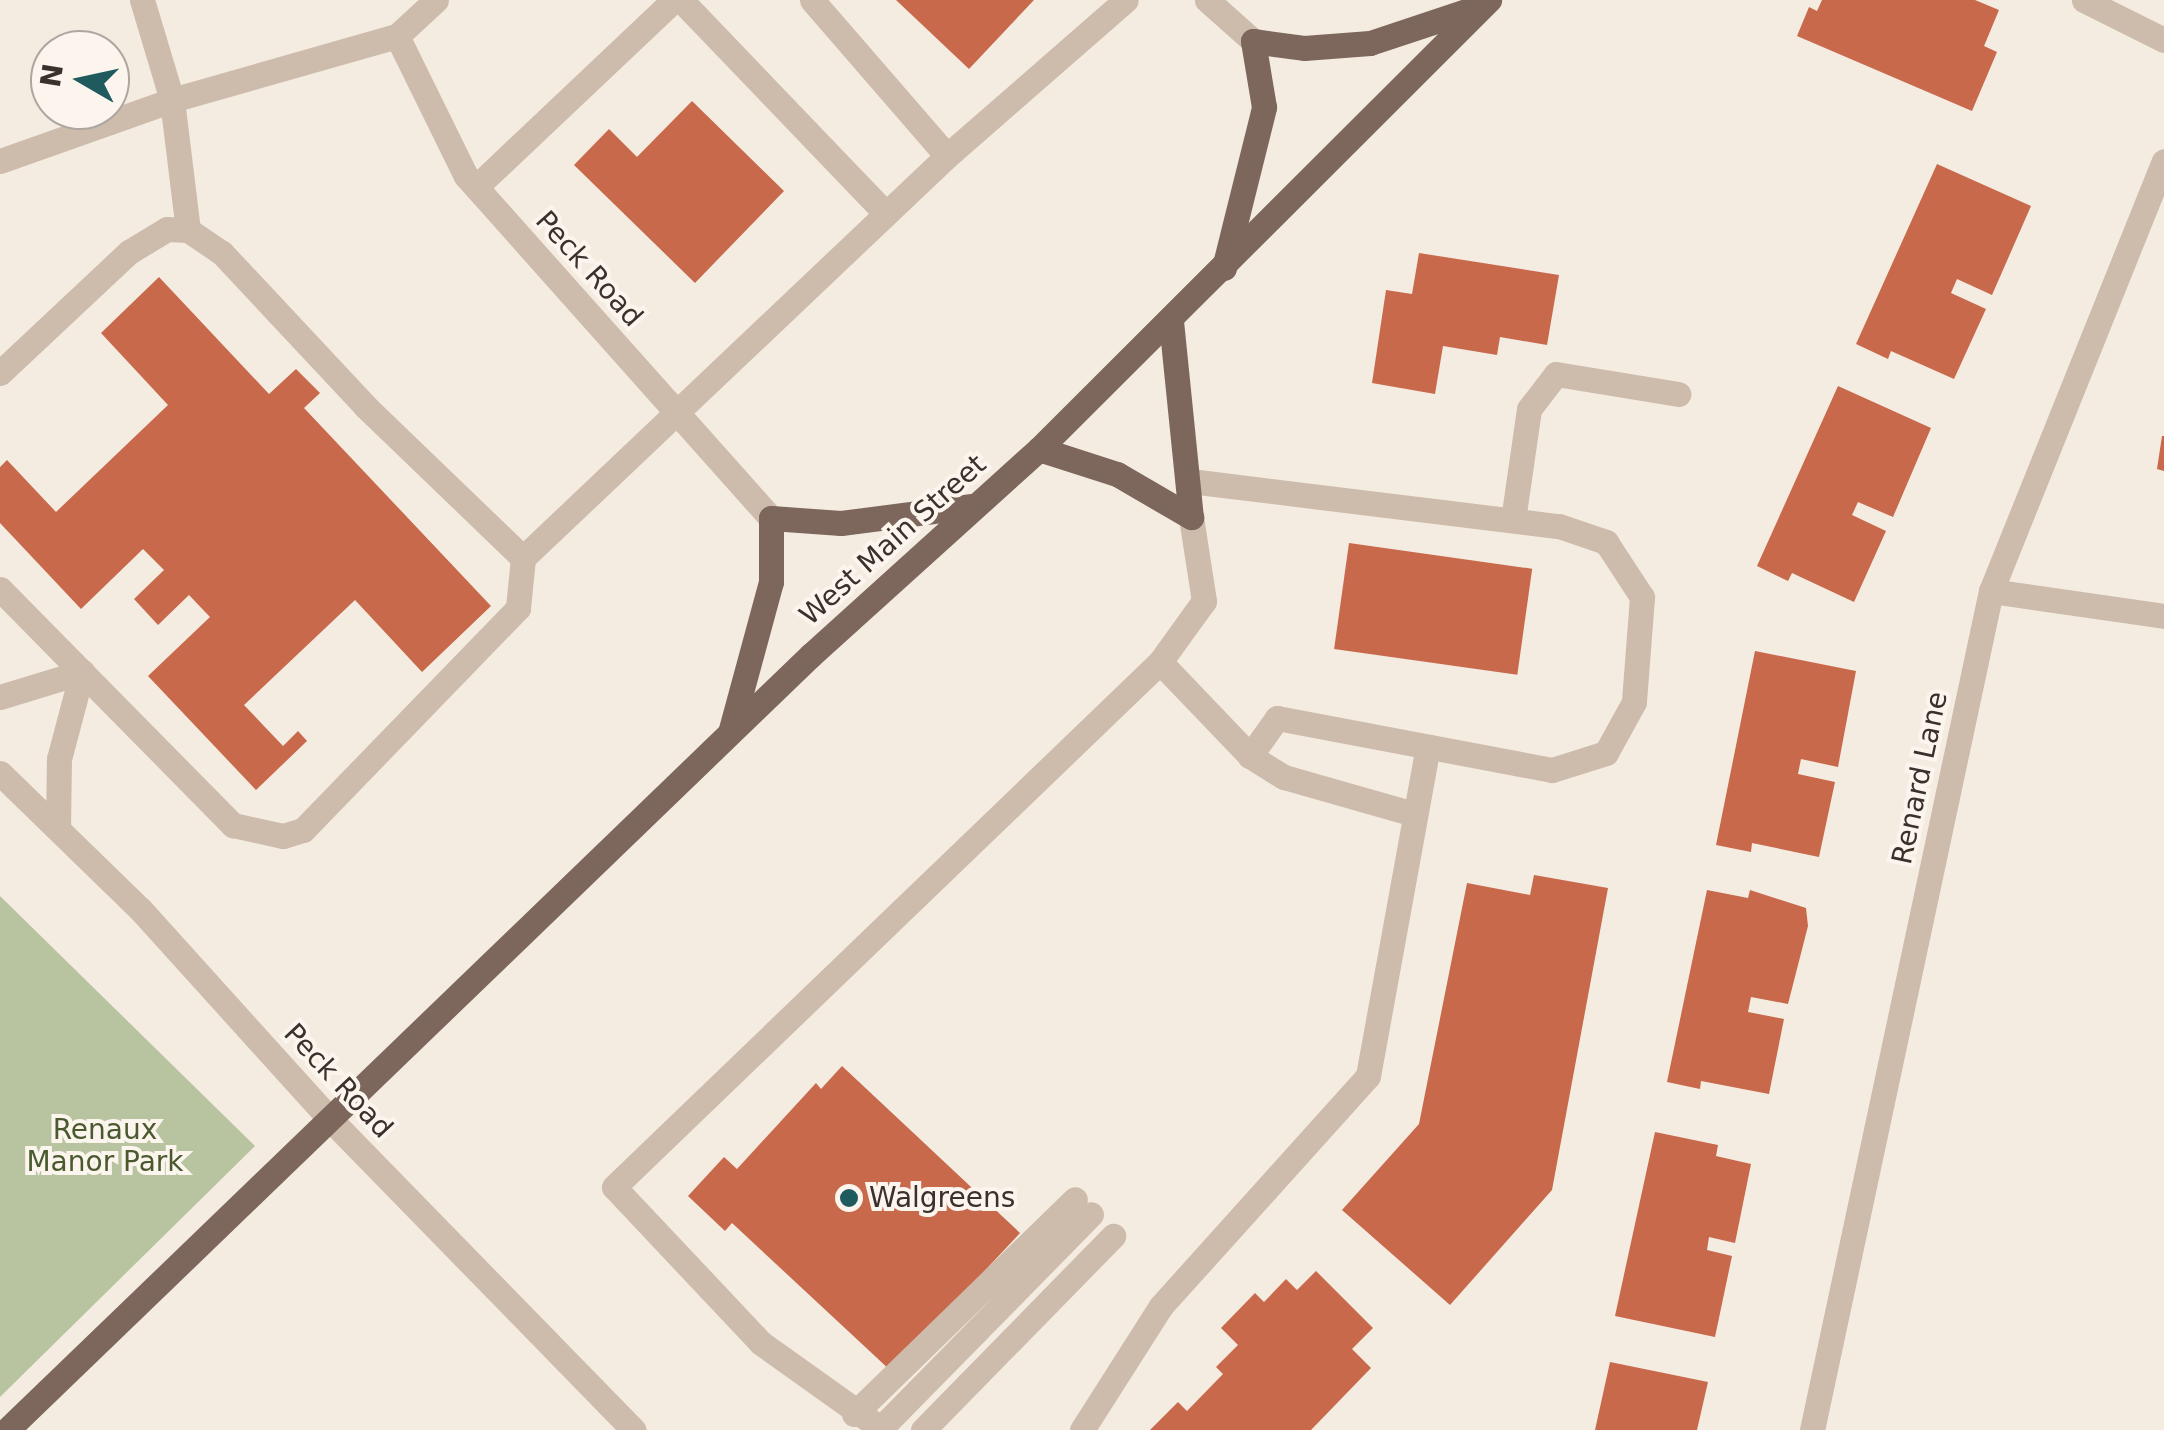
<!DOCTYPE html>
<html>
<head>
<meta charset="utf-8">
<style>
	body { margin:0 }
	#map { position:relative; width:2164px; height:1430px; overflow:hidden; background:#f4ebe1; font-family:"DejaVu Sans",sans-serif }
	div>[style] { position:absolute }
	[style*='--x'] { left:calc(var(--x)*1px); top:calc(var(--y)*1px); width:calc(var(--w)*1px); rotate:calc(var(--a)*1deg) }
	.green>* { inset:0; background:#b8c4a0 }
	.building>* { inset:0; background:#c8694b; transform-origin:0 0 }
	.minor>* { height:25px; margin:-12.5px; padding:0 12.5px; transform-origin:12.5px; border-radius:12.5px; background:#cdbbac }
	.major>* { height:25px; margin:-12.5px; padding:0 12.5px; transform-origin:12.5px; border-radius:12.5px; background:#7d675c }
	.dots>* { width:28px; height:28px; translate:-50% -50%; box-sizing:border-box; border:5px solid #fbf5ee; border-radius:50% }
	span { translate:-50% -50%; white-space:nowrap; text-align:center; line-height:1.15; -webkit-text-stroke:8px #fbf5ee; paint-order:stroke }
	.street-label { font-size:28px; color:#3b302b }
	.park-label { font-size:28px; color:#4a5a2e }
	.poi-label { font-size:28px; color:#3b302b }
	.left { translate:0 -50%; text-align:left }
	.north { position:absolute; left:30px; top:30px; width:100px; height:100px; box-sizing:border-box; background:#fbf5ee; border:2px solid #aea6a0; border-radius:50%; rotate:279deg; font-size:28px; font-weight:700; line-height:40px; text-align:center; color:#3b302b }
	.north::after { content:''; display:block; margin:auto; width:35px; height:45px; background:#1f5a5e; clip-path:polygon(50% 0,100% 100%,50% 72%,0 100%) }
</style>
</head>
<body>
<div id="map">
	<div class="green">
		<div style="clip-path:polygon(0 896px,255px 1146px,0 1397px)"></div>
	</div>
	<div class="building">
		<div style="clip-path:polygon(896px 0,1034px 0,969px 69px)"></div>
		<div style="clip-path:polygon(1822px 0,1975px 0,1999px 10px,1984px 46px,1997px 52px,1972px 111px,1797px 36px,1809px 7px,1817px 11px)"></div>
		<div style="clip-path:polygon(692px 101px,784px 191px,695px 283px,574px 165px,609px 129px,637px 157px)"></div>
		<div style="clip-path:polygon(1937px 164px,2031px 206px,1992px 295px,1957px 279px,1951px 293px,1986px 309px,1954px 379px,1891px 351px,1888px 359px,1856px 344px)"></div>
		<div style="clip-path:polygon(1419px 253px,1559px 275px,1547px 345px,1500px 337px,1497px 355px,1443px 346px,1435px 394px,1372px 383px,1386px 290px,1412px 294px)"></div>
		<div style="clip-path:polygon(159px 277px,269px 394px,296px 369px,320px 393px,304px 408px,491px 606px,422px 672px,355px 600px,244px 705px,283px 746px,298px 731px,307px 741px,256px 790px,148px 676px,210px 617px,189px 595px,158px 625px,134px 599px,164px 570px,143px 549px,81px 609px,0 523px,0 467px,7px 460px,56px 512px,168px 405px,101px 333px)"></div>
		<div style="clip-path:polygon(1838px 386px,1931px 428px,1893px 517px,1858px 502px,1852px 515px,1886px 531px,1854px 602px,1792px 573px,1788px 581px,1757px 566px)"></div>
		<div style="clip-path:polygon(2162px 436px,2164px 436px,2164px 471px,2157px 469px)"></div>
		<div style="left:1349px;top:543px;width:185px;height:107px;rotate:8deg"></div>
		<div style="clip-path:polygon(1755px 651px,1856px 671px,1838px 767px,1801px 759px,1798px 774px,1835px 782px,1819px 857px,1752px 843px,1751px 852px,1716px 845px)"></div>
		<div style="clip-path:polygon(1534px 875px,1608px 888px,1552px 1190px,1450px 1305px,1342px 1210px,1419px 1124px,1467px 883px,1530px 895px)"></div>
		<div style="clip-path:polygon(1707px 890px,1748px 898px,1750px 890px,1806px 908px,1808px 926px,1788px 1004px,1751px 997px,1748px 1012px,1784px 1019px,1769px 1094px,1701px 1081px,1700px 1089px,1667px 1082px)"></div>
		<div style="clip-path:polygon(842px 1066px,1020px 1233px,891px 1371px,732px 1223px,725px 1231px,688px 1196px,724px 1157px,737px 1169px,816px 1083px,821px 1089px)"></div>
		<div style="clip-path:polygon(1655px 1132px,1718px 1145px,1716px 1156px,1751px 1164px,1735px 1243px,1709px 1237px,1707px 1250px,1732px 1256px,1715px 1337px,1615px 1316px)"></div>
		<div style="clip-path:polygon(1316px 1271px,1373px 1328px,1352px 1349px,1371px 1368px,1311px 1430px,1150px 1430px,1178px 1402px,1187px 1411px,1223px 1374px,1216px 1367px,1238px 1345px,1221px 1328px,1255px 1293px,1264px 1302px,1286px 1279px,1297px 1290px)"></div>
		<div style="clip-path:polygon(1610px 1362px,1708px 1382px,1697px 1430px,1595px 1430px)"></div>
	</div>
	<div class="minor">
		<div style="--x:142;--y:0;--w:104;--a:73.3"></div>
		<div style="--x:172;--y:100;--w:131;--a:83"></div>
		<div style="--x:681;--y:0;--w:296;--a:46.2"></div>
		<div style="--x:812;--y:0;--w:206;--a:49.1"></div>
		<div style="--x:1207;--y:0;--w:62;--a:41.7"></div>
		<div style="--x:2084;--y:0;--w:89;--a:26.6"></div>
		<div style="--x:397;--y:36;--w:156;--a:63.8"></div>
		<div style="--x:466;--y:176;--w:458;--a:48.3"></div>
		<div style="--x:0;--y:161;--w:182;--a:-19.5"></div>
		<div style="--x:172;--y:100;--w:234;--a:-15.9"></div>
		<div style="--x:397;--y:36;--w:53;--a:-42.7"></div>
		<div style="--x:476;--y:187;--w:272;--a:-43.4"></div>
		<div style="--x:0;--y:373;--w:177;--a:-43.2"></div>
		<div style="--x:129;--y:252;--w:44;--a:-31.2"></div>
		<div style="--x:167;--y:229;--w:21;--a:3"></div>
		<div style="--x:188;--y:230;--w:41;--a:34.1"></div>
		<div style="--x:222;--y:253;--w:211;--a:46.9"></div>
		<div style="--x:366;--y:407;--w:218;--a:43.9"></div>
		<div style="--x:1190;--y:481;--w:372;--a:7"></div>
		<div style="--x:1559;--y:526;--w:50;--a:18.8"></div>
		<div style="--x:1606;--y:542;--w:66;--a:56.8"></div>
		<div style="--x:1642;--y:597;--w:105;--a:94.4"></div>
		<div style="--x:1634;--y:702;--w:58;--a:118.8"></div>
		<div style="--x:1606;--y:753;--w:57;--a:162.5"></div>
		<div style="--x:1552;--y:770;--w:280;--a:-169.3"></div>
		<div style="--x:1277;--y:718;--w:47;--a:125.4"></div>
		<div style="--x:1513;--y:520;--w:112;--a:-81.8"></div>
		<div style="--x:1529;--y:409;--w:44;--a:-52.4"></div>
		<div style="--x:1556;--y:374;--w:124;--a:9.3"></div>
		<div style="--x:0;--y:589;--w:332;--a:45.4"></div>
		<div style="--x:233;--y:825;--w:51;--a:12.4"></div>
		<div style="--x:283;--y:836;--w:21;--a:-17"></div>
		<div style="--x:303;--y:830;--w:309;--a:-45.9"></div>
		<div style="--x:518;--y:608;--w:50;--a:-84.3"></div>
		<div style="--x:523;--y:558;--w:584;--a:-43.47"></div>
		<div style="--x:947;--y:156;--w:237;--a:-41.1"></div>
		<div style="--x:1991;--y:591;--w:175;--a:8.2"></div>
		<div style="--x:1160;--y:662;--w:130;--a:46.2"></div>
		<div style="--x:1250;--y:756;--w:40;--a:32"></div>
		<div style="--x:1284;--y:777;--w:135;--a:15.9"></div>
		<div style="--x:0;--y:697;--w:86;--a:-17"></div>
		<div style="--x:0;--y:773;--w:195;--a:44.2"></div>
		<div style="--x:140;--y:909;--w:282;--a:47.9"></div>
		<div style="--x:329;--y:1118;--w:436;--a:45.7"></div>
		<div style="--x:58;--y:829;--w:70;--a:-89.2"></div>
		<div style="--x:59;--y:759;--w:90;--a:-75.2"></div>
		<div style="--x:854;--y:1414;--w:308;--a:-44.2"></div>
		<div style="--x:880;--y:1429;--w:301;--a:-45.5"></div>
		<div style="--x:883;--y:1430;--w:150;--a:-144.5"></div>
		<div style="--x:761;--y:1343;--w:214;--a:-133.3"></div>
		<div style="--x:614;--y:1187;--w:757;--a:-43.88"></div>
		<div style="--x:1160;--y:662;--w:75;--a:-54.2"></div>
		<div style="--x:1204;--y:601;--w:85;--a:-98.8"></div>
		<div style="--x:923;--y:1430;--w:272;--a:-45.6"></div>
		<div style="--x:1082;--y:1430;--w:147;--a:-57.5"></div>
		<div style="--x:1161;--y:1306;--w:309;--a:-48"></div>
		<div style="--x:1368;--y:1076;--w:334;--a:-79.7"></div>
		<div style="--x:1812;--y:1430;--w:858;--a:-77.96"></div>
		<div style="--x:1991;--y:591;--w:463;--a:-68.1"></div>
	</div>
	<div class="major">
		<div style="--x:1224;--y:268;--w:166;--a:-76"></div>
		<div style="--x:1264;--y:107;--w:67;--a:-99.5"></div>
		<div style="--x:1253;--y:41;--w:51;--a:7.8"></div>
		<div style="--x:1304;--y:48;--w:66;--a:-4.3"></div>
		<div style="--x:1370;--y:43;--w:114;--a:-18.4"></div>
		<div style="--x:1171;--y:321;--w:197;--a:84.2"></div>
		<div style="--x:1039;--y:449;--w:82;--a:17.8"></div>
		<div style="--x:1117;--y:474;--w:86;--a:30.2"></div>
		<div style="--x:731;--y:729;--w:152;--a:-74.8"></div>
		<div style="--x:771;--y:582;--w:64;--a:-90"></div>
		<div style="--x:771;--y:518;--w:70;--a:4.1"></div>
		<div style="--x:841;--y:523;--w:132;--a:-7.4"></div>
		<div style="--x:7;--y:1430;--w:1117;--a:-43.95"></div>
		<div style="--x:811;--y:655;--w:307;--a:-42.1"></div>
		<div style="--x:1039;--y:449;--w:636;--a:-44.94"></div>
	</div>
	<div class="dots">
		<div style="left:849px;top:1198px;background:#1f5a5e"></div>
	</div>
	<div class="street-label">
		<span style="left:589px;top:269px;rotate:48deg">Peck Road</span>
		<span style="left:893px;top:540px;rotate:-42deg">West Main Street</span>
		<span style="left:1920px;top:778px;rotate:-78deg">Renard Lane</span>
		<span style="left:338px;top:1081px;rotate:47deg">Peck Road</span>
	</div>
	<div class="park-label">
		<span style="left:105px;top:1146px">Renaux<br>Manor Park</span>
	</div>
	<div class="poi-label">
		<span class="left" style="left:869px;top:1198px">Walgreens</span>
	</div>
	<div class="north">N</div>
</div>
</body>
</html>
